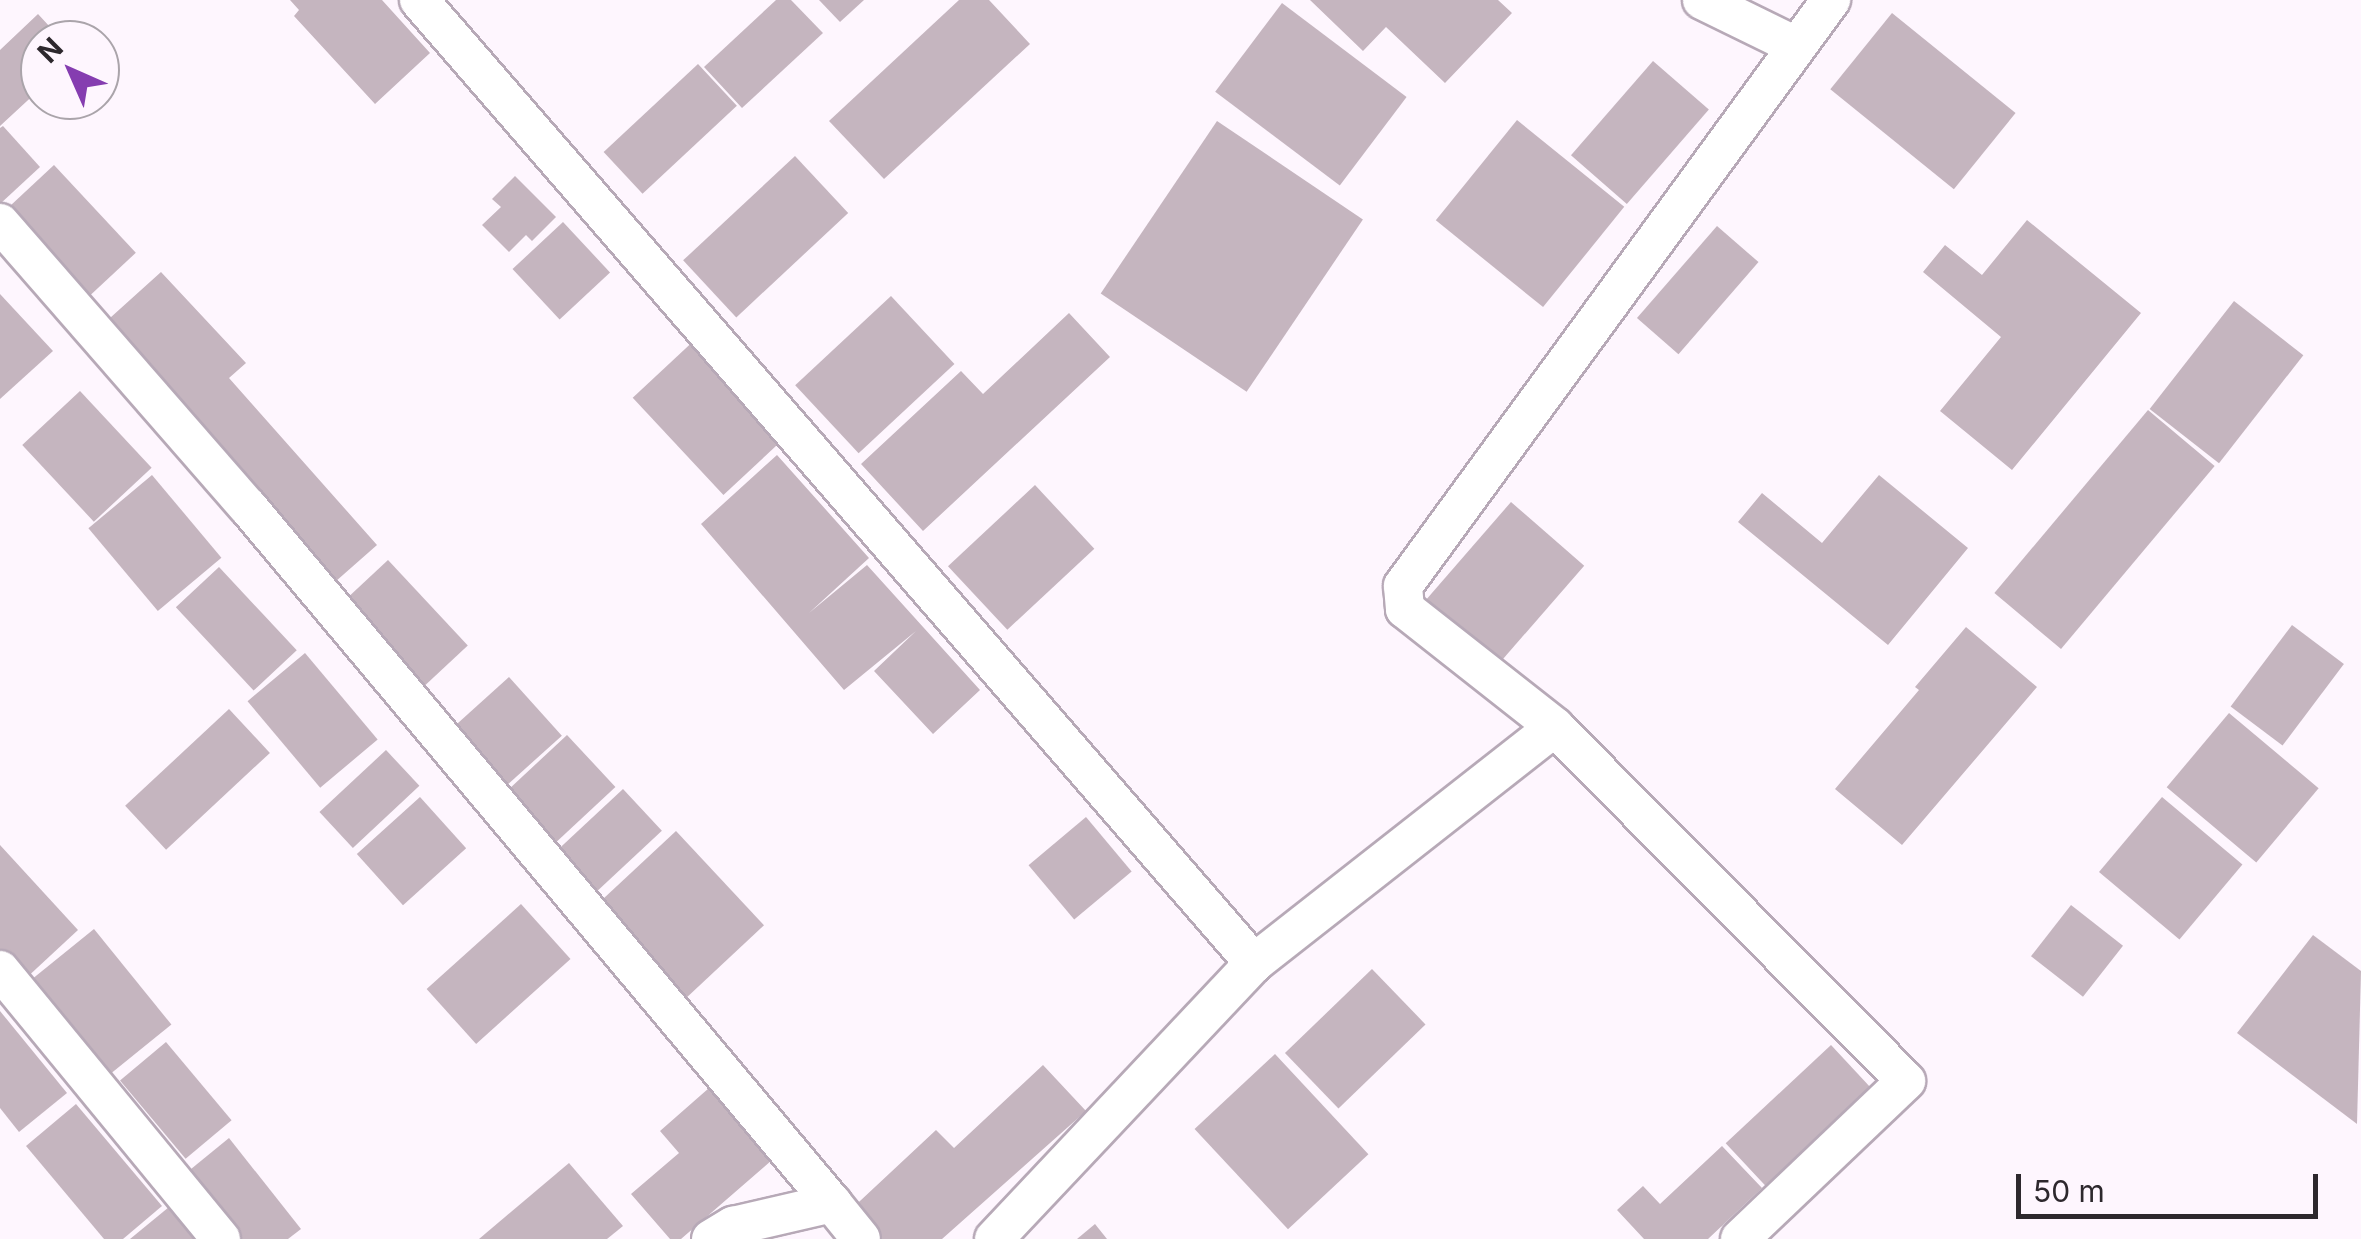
<!DOCTYPE html>
<html>
<head>
<meta charset="utf-8">
<style>
	body { margin:0 }
	#map { position:relative; width:2361px; height:1239px; overflow:hidden; background:#fef6fe; font-family:Inter,sans-serif }
	div>[style] { position:absolute }
	[style*='--x'] { left:calc(var(--x)*1px); top:calc(var(--y)*1px); width:calc(var(--w)*1px); rotate:calc(var(--a)*1deg) }
	.building>* { inset:0; background:#c5b5bf; transform-origin:0 0 }
	.roads { filter:drop-shadow(2px 0 #b7a9b7) drop-shadow(-2px 0 #b7a9b7) drop-shadow(0 2px #b7a9b7) drop-shadow(0 -2px #b7a9b7) }
	.street>* { height:38px; margin:-19px; padding:0 19px; transform-origin:19px; border-radius:19px; background:#fff }
	span { translate:-50% -50%; white-space:nowrap; text-align:center; line-height:1.15; -webkit-text-stroke:10px #fef6fe; paint-order:stroke }
	.north { position:absolute; left:20px; top:20px; width:100px; height:100px; box-sizing:border-box; background:#fef6fe; border:2px solid #aaa4aa; border-radius:50%; rotate:315deg; font-size:28px; font-weight:700; line-height:40px; text-align:center; color:#2d282d }
	.north::after { content:''; display:block; margin:auto; width:35px; height:45px; background:#853db0; clip-path:polygon(50% 0,100% 100%,50% 72%,0 100%) }
	.scale { position:absolute; left:2016px; top:1174px; width:302px; height:45px; box-sizing:border-box; border:5px solid #2d282d; border-top:0; padding-left:12px; font-size:30px; line-height:35px; white-space:nowrap; color:#2d282d; -webkit-text-stroke:8px #fef6fe; paint-order:stroke }
</style>
</head>
<body>
<div id="map">
	<div class="building">
		<div style="clip-path:polygon(290px 0,382px 0,430px 53px,375px 104px,294px 16px,299px 10px)"></div>
		<div style="clip-path:polygon(776px 0,791px 0,823px 33px,742px 108px,704px 67px)"></div>
		<div style="clip-path:polygon(819px 0,864px 0,840px 22px)"></div>
		<div style="clip-path:polygon(959px 0,989px 0,1030px 44px,884px 179px,829px 121px)"></div>
		<div style="clip-path:polygon(1310px 0,1498px 0,1512px 13px,1445px 83px,1386px 27px,1363px 51px)"></div>
		<div style="left:1282px;top:3px;width:156px;height:111px;rotate:37deg"></div>
		<div style="left:1892px;top:13px;width:159px;height:98px;rotate:39deg"></div>
		<div style="clip-path:polygon(38px 14px,62px 40px,40px 40px,40px 89px,0 126px,0 50px)"></div>
		<div style="left:1653px;top:61px;width:74px;height:125px;rotate:41deg"></div>
		<div style="left:698px;top:64px;width:57px;height:129px;rotate:47deg"></div>
		<div style="left:1517px;top:120px;width:138px;height:129px;rotate:39deg"></div>
		<div style="left:1217px;top:121px;width:176px;height:208px;rotate:34deg"></div>
		<div style="clip-path:polygon(3px 126px,40px 167px,0 204px,0 128px)"></div>
		<div style="left:795px;top:156px;width:78px;height:153px;rotate:47deg"></div>
		<div style="left:54px;top:165px;width:120px;height:73px;rotate:47deg"></div>
		<div style="clip-path:polygon(515px 176px,556px 217px,532px 241px,526px 235px,509px 252px,482px 225px,501px 207px,492px 199px)"></div>
		<div style="clip-path:polygon(2027px 220px,2141px 313px,2012px 470px,1940px 411px,2001px 337px,1923px 272px,1945px 245px,1982px 275px)"></div>
		<div style="left:563px;top:222px;width:69px;height:69px;rotate:47deg"></div>
		<div style="left:1717px;top:226px;width:55px;height:122px;rotate:41deg"></div>
		<div style="clip-path:polygon(161px 272px,246px 363px,229px 378px,377px 545px,327px 589px,100px 327px)"></div>
		<div style="clip-path:polygon(0 294px,53px 351px,0 399px)"></div>
		<div style="left:891px;top:296px;width:93px;height:131px;rotate:47deg"></div>
		<div style="left:2234px;top:301px;width:88px;height:137px;rotate:38deg"></div>
		<div style="clip-path:polygon(1069px 313px,1110px 357px,923px 531px,861px 464px,961px 371px,983px 394px)"></div>
		<div style="left:700px;top:335px;width:133px;height:92px;rotate:47deg"></div>
		<div style="left:80px;top:391px;width:105px;height:79px;rotate:47deg"></div>
		<div style="left:2148px;top:410px;width:87px;height:239px;rotate:40deg"></div>
		<div style="clip-path:polygon(777px 455px,869px 558px,809px 613px,867px 565px,980px 690px,933px 734px,874px 671px,916px 631px,844px 690px,701px 524px)"></div>
		<div style="left:152px;top:475px;width:108px;height:83px;rotate:50deg"></div>
		<div style="clip-path:polygon(1879px 475px,1968px 548px,1888px 645px,1738px 522px,1762px 493px,1822px 543px)"></div>
		<div style="left:1035px;top:485px;width:87px;height:119px;rotate:47deg"></div>
		<div style="left:1511px;top:502px;width:97px;height:137px;rotate:41deg"></div>
		<div style="left:388px;top:560px;width:117px;height:70px;rotate:47deg"></div>
		<div style="left:219px;top:567px;width:114px;height:59px;rotate:47deg"></div>
		<div style="left:2292px;top:625px;width:65px;height:102px;rotate:37deg"></div>
		<div style="clip-path:polygon(1966px 627px,2037px 687px,1902px 845px,1835px 789px,1919px 690px,1915px 687px)"></div>
		<div style="left:305px;top:653px;width:113px;height:75px;rotate:50deg"></div>
		<div style="left:509px;top:677px;width:79px;height:88px;rotate:48deg"></div>
		<div style="left:229px;top:709px;width:60px;height:142px;rotate:47deg"></div>
		<div style="left:2229px;top:713px;width:117px;height:97px;rotate:40deg"></div>
		<div style="left:567px;top:735px;width:71px;height:94px;rotate:47deg"></div>
		<div style="left:386px;top:750px;width:49px;height:91px;rotate:47deg"></div>
		<div style="left:623px;top:789px;width:57px;height:103px;rotate:47deg"></div>
		<div style="left:420px;top:797px;width:69px;height:85px;rotate:48deg"></div>
		<div style="left:2162px;top:797px;width:105px;height:98px;rotate:40deg"></div>
		<div style="left:1086px;top:817px;width:71px;height:75px;rotate:50deg"></div>
		<div style="left:676px;top:831px;width:129px;height:113px;rotate:47deg"></div>
		<div style="clip-path:polygon(0 845px,78px 930px,23px 981px,0 957px)"></div>
		<div style="left:521px;top:904px;width:74px;height:127px;rotate:48deg"></div>
		<div style="left:2071px;top:905px;width:66px;height:65px;rotate:38deg"></div>
		<div style="left:94px;top:929px;width:123px;height:95px;rotate:51deg"></div>
		<div style="clip-path:polygon(2313px 935px,2361px 971px,2357px 1124px,2237px 1033px)"></div>
		<div style="left:1372px;top:969px;width:77px;height:121px;rotate:46deg"></div>
		<div style="clip-path:polygon(0 1011px,67px 1093px,19px 1132px,0 1108px)"></div>
		<div style="left:166px;top:1042px;width:102px;height:60px;rotate:50deg"></div>
		<div style="left:1831px;top:1045px;width:59px;height:144px;rotate:47deg"></div>
		<div style="left:1275px;top:1054px;width:137px;height:110px;rotate:47deg"></div>
		<div style="clip-path:polygon(1043px 1065px,1086px 1111px,942px 1239px,868px 1239px,845px 1215px,936px 1130px,954px 1148px)"></div>
		<div style="clip-path:polygon(709px 1088px,772px 1160px,681px 1239px,670px 1239px,631px 1194px,679px 1153px,660px 1131px)"></div>
		<div style="clip-path:polygon(76px 1104px,162px 1206px,123px 1239px,104px 1239px,26px 1146px)"></div>
		<div style="clip-path:polygon(229px 1138px,301px 1229px,288px 1239px,229px 1239px,180px 1178px)"></div>
		<div style="clip-path:polygon(1722px 1146px,1762px 1188px,1708px 1239px,1644px 1239px,1617px 1210px,1643px 1186px,1660px 1204px)"></div>
		<div style="clip-path:polygon(569px 1163px,623px 1226px,607px 1239px,479px 1239px)"></div>
		<div style="clip-path:polygon(169px 1207px,195px 1239px,130px 1239px)"></div>
		<div style="clip-path:polygon(1095px 1224px,1107px 1239px,1077px 1239px)"></div>
	</div>
	<div class="roads">
		<div class="street">
			<div style="--x:419;--y:0;--w:1275;--a:49.07"></div>
			<div style="--x:1702;--y:0;--w:105;--a:26.1"></div>
			<div style="--x:0;--y:223;--w:377;--a:48.9"></div>
			<div style="--x:248;--y:507;--w:909;--a:50"></div>
			<div style="--x:0;--y:970;--w:348;--a:50.6"></div>
			<div style="--x:711;--y:1239;--w:26;--a:-31"></div>
			<div style="--x:733;--y:1226;--w:102;--a:-13.1"></div>
			<div style="--x:832;--y:1203;--w:46;--a:51.1"></div>
			<div style="--x:994;--y:1239;--w:379;--a:-46.7"></div>
			<div style="--x:1254;--y:963;--w:382;--a:-38.1"></div>
			<div style="--x:1740;--y:1239;--w:229;--a:-43.6"></div>
			<div style="--x:1906;--y:1081;--w:499;--a:-134.8"></div>
			<div style="--x:1555;--y:727;--w:191;--a:-141.8"></div>
			<div style="--x:1405;--y:609;--w:23;--a:-95"></div>
			<div style="--x:1403;--y:586;--w:726;--a:-53.86"></div>
		</div>
	</div>
	<div class="north">N</div>
	<div class="scale">50 m</div>
</div>
</body>
</html>
